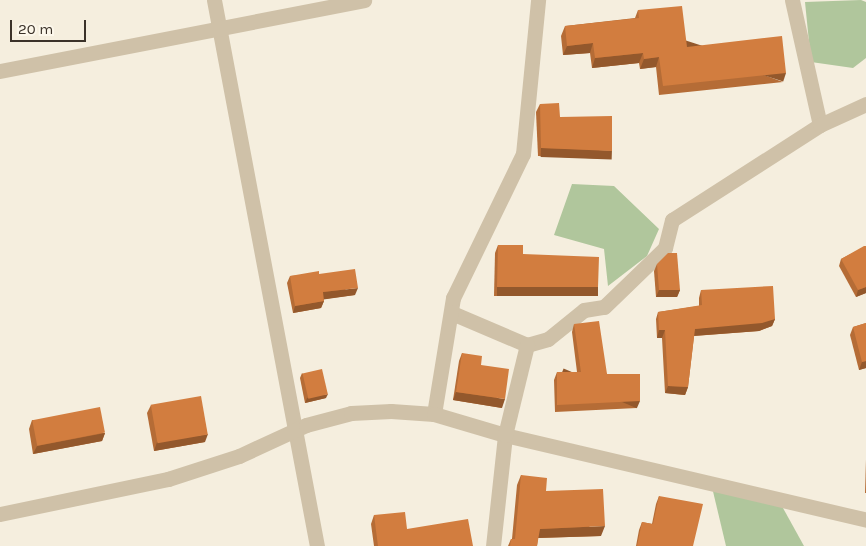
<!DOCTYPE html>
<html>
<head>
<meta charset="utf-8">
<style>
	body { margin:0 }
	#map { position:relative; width:866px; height:546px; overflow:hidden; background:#f5eede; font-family:Karla,sans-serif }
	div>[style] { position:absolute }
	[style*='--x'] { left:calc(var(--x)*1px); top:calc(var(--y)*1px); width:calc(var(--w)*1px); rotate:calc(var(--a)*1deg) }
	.green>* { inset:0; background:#b0c69c }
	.minor>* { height:15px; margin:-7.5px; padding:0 7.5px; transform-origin:7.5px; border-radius:7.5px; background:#cfc1a8 }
	.wall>* { inset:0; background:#b56c36 }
	.shaded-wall>* { inset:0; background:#93582c; transform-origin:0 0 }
	.building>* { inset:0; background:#d27d3f; transform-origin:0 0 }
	span { translate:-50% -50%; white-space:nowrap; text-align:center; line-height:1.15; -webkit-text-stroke:4px #fcf7eb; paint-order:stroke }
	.scale { position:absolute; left:10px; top:20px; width:76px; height:22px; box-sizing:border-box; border:2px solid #3b3229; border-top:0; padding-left:6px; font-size:15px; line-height:18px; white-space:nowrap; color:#3b3229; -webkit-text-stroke:4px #fcf7eb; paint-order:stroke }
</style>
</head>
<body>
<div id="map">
	<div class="green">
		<div style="clip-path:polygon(861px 0,866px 2px,866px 58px,853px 68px,811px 62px,805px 2px)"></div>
		<div style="clip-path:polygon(572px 184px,614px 186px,659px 229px,647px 256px,608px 286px,604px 249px,554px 235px)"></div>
		<div style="clip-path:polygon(711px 483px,778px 499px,804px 546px,726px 546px)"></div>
	</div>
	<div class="minor">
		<div style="--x:214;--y:0;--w:556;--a:79.32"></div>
		<div style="--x:792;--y:0;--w:128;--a:77.4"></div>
		<div style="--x:0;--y:71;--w:371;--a:-11"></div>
		<div style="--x:452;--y:313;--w:82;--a:23.1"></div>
		<div style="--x:527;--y:345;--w:22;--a:-16"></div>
		<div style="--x:548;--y:339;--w:46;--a:-38.9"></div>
		<div style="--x:584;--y:310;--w:20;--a:-9"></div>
		<div style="--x:604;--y:307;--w:85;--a:-44"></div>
		<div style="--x:665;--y:248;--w:29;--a:-76"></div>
		<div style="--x:672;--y:220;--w:176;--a:-32.7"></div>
		<div style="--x:820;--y:125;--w:51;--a:-24.5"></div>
		<div style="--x:434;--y:414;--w:118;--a:-80.7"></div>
		<div style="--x:453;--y:298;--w:160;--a:-64.1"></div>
		<div style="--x:523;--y:154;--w:155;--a:-84.4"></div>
		<div style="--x:0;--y:514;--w:172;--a:-11.8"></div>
		<div style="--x:168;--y:479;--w:75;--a:-17.9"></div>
		<div style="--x:239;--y:456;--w:74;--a:-24.8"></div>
		<div style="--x:306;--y:425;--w:47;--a:-14.9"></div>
		<div style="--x:351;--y:413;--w:40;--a:-2.9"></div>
		<div style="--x:391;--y:411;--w:43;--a:4"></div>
		<div style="--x:434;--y:414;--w:74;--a:16.5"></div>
		<div style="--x:505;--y:435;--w:371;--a:13.2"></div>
		<div style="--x:493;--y:546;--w:112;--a:-83.8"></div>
		<div style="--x:505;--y:435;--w:93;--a:-76.3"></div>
	</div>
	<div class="wall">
		<div style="clip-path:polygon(638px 10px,687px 47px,783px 82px,659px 95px,656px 67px,640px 69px,639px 63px,592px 68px,590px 53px,563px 55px,561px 36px,565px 26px,635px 18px)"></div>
		<div style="clip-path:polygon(540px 104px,560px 117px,609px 159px,538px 156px,536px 112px)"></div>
		<div style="clip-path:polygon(498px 245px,523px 254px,598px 287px,595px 296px,494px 296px,495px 253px)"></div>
		<div style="clip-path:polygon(866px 246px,866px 293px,856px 297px,839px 266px,841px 259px)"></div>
		<div style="clip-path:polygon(657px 264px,680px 290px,677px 297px,656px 297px,654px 271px)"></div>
		<div style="clip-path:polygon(319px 274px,355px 295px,324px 299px,324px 301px,321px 308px,293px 313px,287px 283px,290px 276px)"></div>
		<div style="clip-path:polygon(701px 290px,775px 319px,772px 326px,759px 331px,694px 336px,688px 387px,685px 395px,665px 393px,662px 338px,657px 338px,656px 319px,658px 312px,699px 306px,699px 298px)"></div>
		<div style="clip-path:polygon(866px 323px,866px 368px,859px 370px,850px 335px,853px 327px)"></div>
		<div style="clip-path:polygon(574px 324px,607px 374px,637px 408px,555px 412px,554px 380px,557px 372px,577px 372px,572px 332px)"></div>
		<div style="clip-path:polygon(462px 353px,481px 365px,502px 408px,453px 400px,459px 361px)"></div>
		<div style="clip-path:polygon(302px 373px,326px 398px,305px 403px,300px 378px)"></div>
		<div style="clip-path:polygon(151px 405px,205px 442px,154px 451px,147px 413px)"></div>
		<div style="clip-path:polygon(32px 420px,105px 433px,102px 441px,33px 454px,29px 429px)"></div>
		<div style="clip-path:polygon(866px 459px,866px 493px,865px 493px)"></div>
		<div style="clip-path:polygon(521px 475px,546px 491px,601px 536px,538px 538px,537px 546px,508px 546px,511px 539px,512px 539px,517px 485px)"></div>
		<div style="clip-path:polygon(659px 496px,693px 546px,636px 546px,639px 530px,642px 522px,652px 524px,656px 504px)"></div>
		<div style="clip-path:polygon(374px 515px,407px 529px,473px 546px,374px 546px,371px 524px)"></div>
	</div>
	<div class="shaded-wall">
		<div style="clip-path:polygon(593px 43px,590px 53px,563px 55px,567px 46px)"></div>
		<div style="clip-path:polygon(643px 53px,639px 63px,592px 68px,595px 58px)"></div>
		<div style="clip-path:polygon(659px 57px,656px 67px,640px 69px,644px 59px)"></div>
		<div style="left:786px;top:73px;width:9px;height:124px;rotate:108deg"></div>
		<div style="left:541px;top:148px;width:71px;height:9px;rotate:2deg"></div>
		<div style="left:497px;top:287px;width:101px;height:9px"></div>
		<div style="clip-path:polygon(866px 287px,866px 293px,856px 297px,858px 290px)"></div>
		<div style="clip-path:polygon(358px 288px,355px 295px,320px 300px,323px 292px)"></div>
		<div style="clip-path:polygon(659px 290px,680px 290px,677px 297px,656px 297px)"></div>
		<div style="clip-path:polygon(324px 301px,321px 308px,293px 313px,295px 306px)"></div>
		<div style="clip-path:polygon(775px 319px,772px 326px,759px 331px,692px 336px,695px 329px)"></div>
		<div style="clip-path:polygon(659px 330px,665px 330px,662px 338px,657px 338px)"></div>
		<div style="clip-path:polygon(866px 361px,866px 368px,859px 370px,862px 362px)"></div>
		<div style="clip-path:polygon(668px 386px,688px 387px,685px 395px,665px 393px)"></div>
		<div style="clip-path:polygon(456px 392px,505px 399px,502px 408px,453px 400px)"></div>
		<div style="clip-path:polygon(328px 394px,326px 398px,305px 403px,307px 398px)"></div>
		<div style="left:640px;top:401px;width:8px;height:83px;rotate:113deg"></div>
		<div style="clip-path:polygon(105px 433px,102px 441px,33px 454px,37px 446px)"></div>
		<div style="clip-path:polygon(208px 434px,205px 442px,154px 451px,157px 442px)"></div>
		<div style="clip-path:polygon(605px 526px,601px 536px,536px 538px,540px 529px)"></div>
	</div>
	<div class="building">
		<div style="clip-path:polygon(682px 6px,687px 47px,782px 36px,786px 73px,663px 86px,659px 57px,644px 59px,643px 53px,595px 58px,593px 43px,567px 46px,565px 26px,639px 18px,638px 10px)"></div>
		<div style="clip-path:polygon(559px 103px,560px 117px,612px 116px,612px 151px,541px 148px,540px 104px)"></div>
		<div style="clip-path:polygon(498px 245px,523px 245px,523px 254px,599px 257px,598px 287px,497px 287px)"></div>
		<div style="clip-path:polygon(864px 246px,866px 246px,866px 287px,858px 290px,841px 259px)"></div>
		<div style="clip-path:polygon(668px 253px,677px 253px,680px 290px,659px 290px,657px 264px)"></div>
		<div style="clip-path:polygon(355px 269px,358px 288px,323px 292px,324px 301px,295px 306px,290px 276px,319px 271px,319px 274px)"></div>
		<div style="clip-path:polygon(773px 286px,775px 319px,762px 323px,695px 329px,688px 387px,668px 386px,665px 330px,659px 330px,658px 312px,702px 305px,701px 290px)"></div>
		<div style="clip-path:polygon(599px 321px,607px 374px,640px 374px,640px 401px,557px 405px,557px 372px,581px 372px,574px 324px)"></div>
		<div style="clip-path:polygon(866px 323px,866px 361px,862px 362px,853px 327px)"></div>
		<div style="clip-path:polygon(462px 353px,482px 356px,481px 365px,509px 369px,505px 399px,456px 392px)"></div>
		<div style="left:322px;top:369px;width:26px;height:20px;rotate:77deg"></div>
		<div style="left:201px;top:396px;width:39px;height:51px;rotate:80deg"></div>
		<div style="left:100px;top:407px;width:26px;height:69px;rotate:79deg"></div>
		<div style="clip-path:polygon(521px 475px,547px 478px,546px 491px,603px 489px,605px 526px,540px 529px,537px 546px,510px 546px,511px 539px,515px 539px)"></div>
		<div style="clip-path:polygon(659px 496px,703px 504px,693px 546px,637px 546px,642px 522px,653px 524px)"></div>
		<div style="clip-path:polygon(405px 512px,407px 529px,468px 519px,473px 546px,378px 546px,374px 515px)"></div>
	</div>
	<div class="scale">20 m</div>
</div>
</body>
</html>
